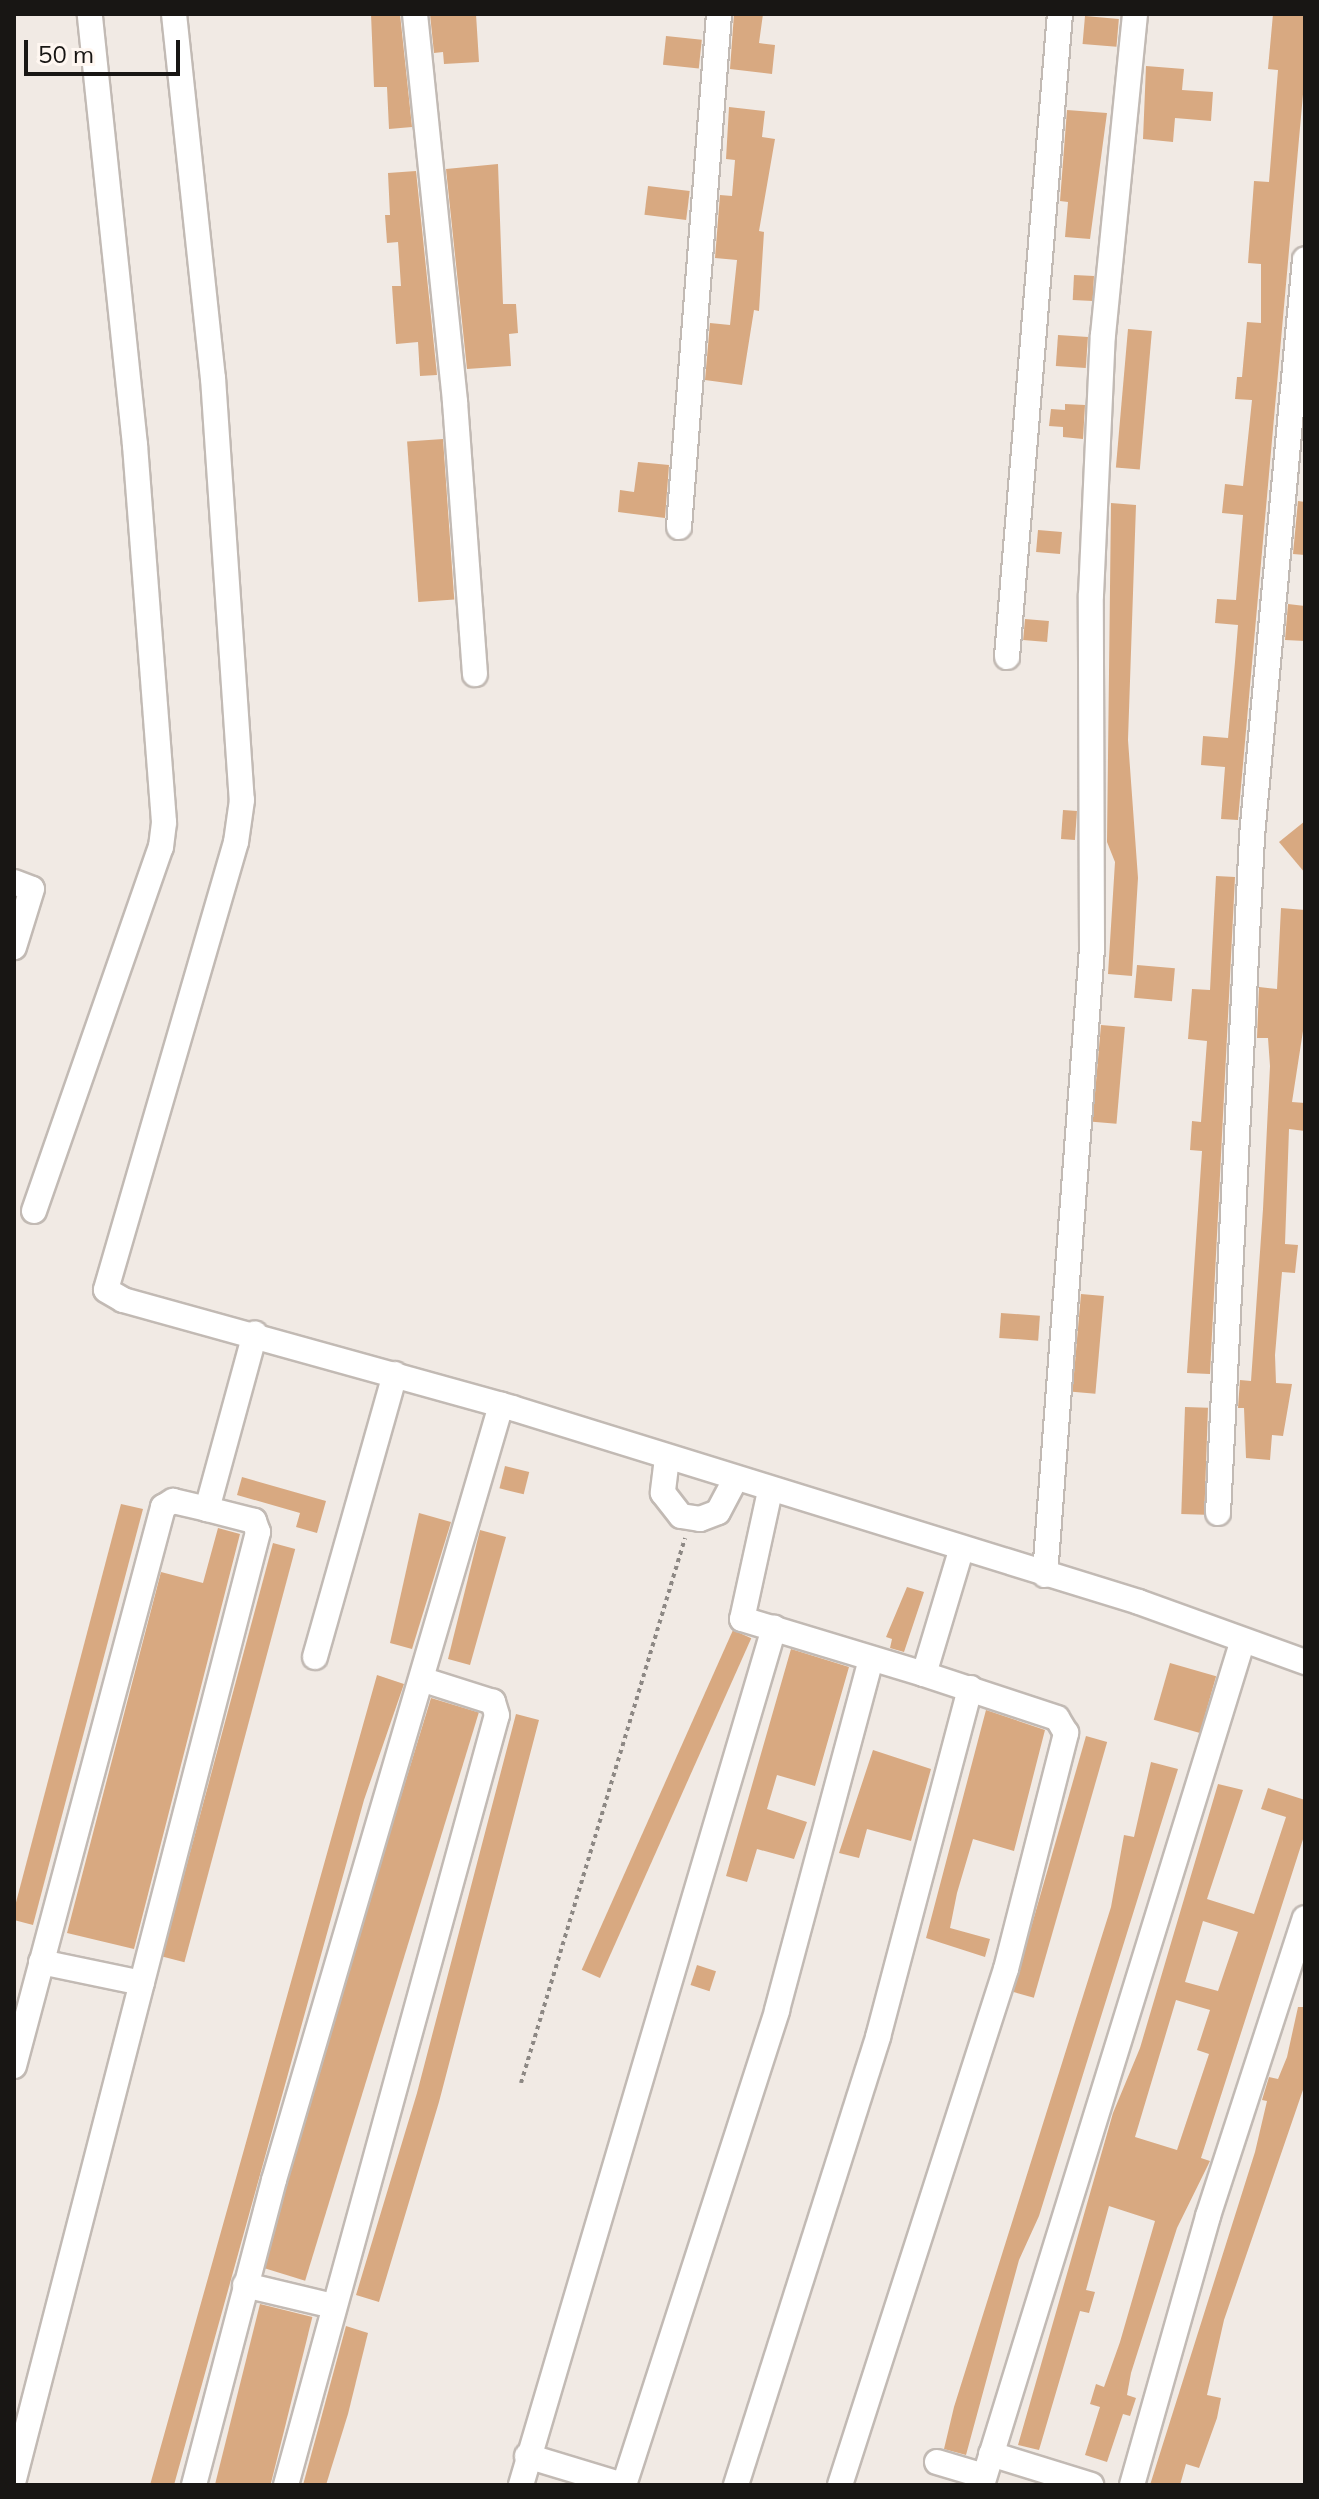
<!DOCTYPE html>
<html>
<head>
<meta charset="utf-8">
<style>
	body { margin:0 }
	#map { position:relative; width:1319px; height:2499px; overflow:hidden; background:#f1eae4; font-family:Mulish,sans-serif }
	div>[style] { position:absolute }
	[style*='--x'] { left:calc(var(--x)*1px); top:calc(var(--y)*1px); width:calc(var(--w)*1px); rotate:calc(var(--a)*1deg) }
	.building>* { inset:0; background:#d8a981; transform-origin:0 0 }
	.path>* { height:4px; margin-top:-2px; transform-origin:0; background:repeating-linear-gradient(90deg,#8d8884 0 4px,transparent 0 8px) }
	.roads { filter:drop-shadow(2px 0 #c2bab4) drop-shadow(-2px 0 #c2bab4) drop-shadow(0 2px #c2bab4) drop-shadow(0 -2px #c2bab4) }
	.minor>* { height:24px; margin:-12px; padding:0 12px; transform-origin:12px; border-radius:12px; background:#fff }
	span { translate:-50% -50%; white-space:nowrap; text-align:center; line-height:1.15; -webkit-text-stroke:8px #fff7f1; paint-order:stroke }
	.frame { position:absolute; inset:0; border:16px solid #181614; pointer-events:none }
	.scale { position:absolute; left:24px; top:40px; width:156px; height:36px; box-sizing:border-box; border:4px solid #181614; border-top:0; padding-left:10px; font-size:24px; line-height:28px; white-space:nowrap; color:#181614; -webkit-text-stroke:6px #fff7f1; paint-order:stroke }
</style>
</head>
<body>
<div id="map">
	<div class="building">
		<div style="clip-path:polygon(371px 14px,400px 14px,412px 127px,389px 129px,387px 87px,374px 87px)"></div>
		<div style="clip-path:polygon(430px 14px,476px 14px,479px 62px,444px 64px,443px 52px,434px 53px)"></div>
		<div style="clip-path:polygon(734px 14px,763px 14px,759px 43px,775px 45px,772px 74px,730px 69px)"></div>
		<div style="clip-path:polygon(1273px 14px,1305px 14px,1305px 72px,1238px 820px,1221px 819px,1225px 767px,1201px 765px,1203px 736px,1228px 738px,1235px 662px,1238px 625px,1215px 623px,1217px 599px,1236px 600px,1243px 515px,1222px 513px,1225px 484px,1243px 486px,1252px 400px,1235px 399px,1237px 377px,1242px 377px,1247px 322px,1261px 323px,1261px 264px,1248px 263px,1254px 181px,1269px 182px,1278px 70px,1268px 69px)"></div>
		<div style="left:1085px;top:16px;width:34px;height:28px;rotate:5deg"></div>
		<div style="left:666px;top:36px;width:36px;height:29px;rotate:6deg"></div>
		<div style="clip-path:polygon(1146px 66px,1184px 69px,1182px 90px,1213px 92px,1211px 121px,1175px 118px,1173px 142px,1143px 139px)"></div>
		<div style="clip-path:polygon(729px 107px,765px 111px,762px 137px,775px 139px,759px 231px,764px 232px,759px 311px,754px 310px,742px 385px,705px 380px,710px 323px,730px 325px,737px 260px,715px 258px,720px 195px,732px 196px,735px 160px,726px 159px)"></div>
		<div style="clip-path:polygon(1067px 110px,1107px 113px,1090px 239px,1065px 237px,1068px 202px,1060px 201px)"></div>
		<div style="clip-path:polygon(498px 164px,503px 304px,516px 304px,518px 333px,509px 334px,511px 366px,467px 369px,446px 169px)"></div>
		<div style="clip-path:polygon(416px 171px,437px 375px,420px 376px,418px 342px,396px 344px,392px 286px,401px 286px,398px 242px,387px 243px,385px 215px,390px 215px,388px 173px)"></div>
		<div style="left:648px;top:186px;width:42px;height:29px;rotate:7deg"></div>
		<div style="left:1074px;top:275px;width:20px;height:25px;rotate:3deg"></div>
		<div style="left:1128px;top:329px;width:24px;height:139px;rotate:5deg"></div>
		<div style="left:1058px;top:335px;width:30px;height:31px;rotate:4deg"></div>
		<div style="clip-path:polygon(1065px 404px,1085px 405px,1083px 439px,1063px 437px,1063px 427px,1049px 426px,1051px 409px,1065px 410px)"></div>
		<div style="left:443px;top:439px;width:161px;height:36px;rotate:86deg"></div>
		<div style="clip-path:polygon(638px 462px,669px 465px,665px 518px,618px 512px,620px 490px,634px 492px)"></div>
		<div style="clip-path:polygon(1298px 501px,1305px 502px,1305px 555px,1293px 554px)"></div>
		<div style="clip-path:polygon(1111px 503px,1136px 505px,1128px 740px,1138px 878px,1132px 976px,1108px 974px,1115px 862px,1107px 842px)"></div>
		<div style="left:1038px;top:530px;width:24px;height:22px;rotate:5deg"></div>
		<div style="clip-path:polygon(1288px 604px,1305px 606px,1305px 641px,1285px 640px)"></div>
		<div style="left:1025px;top:619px;width:24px;height:21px;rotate:5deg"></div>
		<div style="left:1063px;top:810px;width:14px;height:29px;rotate:4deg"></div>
		<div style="clip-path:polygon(1305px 821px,1305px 873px,1279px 842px)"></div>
		<div style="clip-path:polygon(1216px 876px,1235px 877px,1210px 1374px,1187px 1373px,1202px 1151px,1190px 1150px,1192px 1121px,1201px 1122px,1207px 1041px,1188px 1039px,1192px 989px,1210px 990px)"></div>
		<div style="clip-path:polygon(1281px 908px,1305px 910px,1305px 1018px,1292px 1102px,1305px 1103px,1305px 1131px,1289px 1129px,1285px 1244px,1298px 1245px,1295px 1273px,1282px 1272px,1275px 1355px,1276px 1383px,1292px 1384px,1283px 1436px,1272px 1435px,1270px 1460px,1246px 1458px,1244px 1408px,1238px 1408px,1240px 1380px,1251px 1381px,1263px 1209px,1270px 1066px,1268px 1038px,1257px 1038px,1259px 987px,1277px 989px)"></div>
		<div style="left:1137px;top:965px;width:38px;height:33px;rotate:5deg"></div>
		<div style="left:1101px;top:1025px;width:24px;height:97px;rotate:5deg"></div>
		<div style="left:1081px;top:1294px;width:23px;height:98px;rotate:5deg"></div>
		<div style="left:1001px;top:1313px;width:39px;height:25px;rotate:4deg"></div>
		<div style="left:1185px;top:1407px;width:23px;height:107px;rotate:2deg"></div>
		<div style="left:505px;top:1466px;width:25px;height:23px;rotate:14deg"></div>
		<div style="clip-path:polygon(242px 1477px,326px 1501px,317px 1533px,296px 1527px,300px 1513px,237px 1495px)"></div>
		<div style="clip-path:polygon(121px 1504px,143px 1509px,33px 1925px,14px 1920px,14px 1910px)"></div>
		<div style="clip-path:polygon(419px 1513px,451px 1522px,412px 1649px,390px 1643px)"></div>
		<div style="clip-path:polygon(218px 1528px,240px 1534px,134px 1949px,67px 1933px,161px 1572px,203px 1583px)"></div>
		<div style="clip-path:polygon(480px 1530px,506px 1537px,470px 1665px,448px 1659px)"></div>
		<div style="left:273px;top:1543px;width:23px;height:428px;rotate:15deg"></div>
		<div style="clip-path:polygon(907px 1587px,924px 1592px,904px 1652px,890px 1648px,892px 1639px,886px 1637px)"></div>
		<div style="left:733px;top:1630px;width:20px;height:372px;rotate:24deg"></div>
		<div style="clip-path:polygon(791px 1649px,849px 1667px,815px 1786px,777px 1775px,767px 1809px,807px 1822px,794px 1859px,757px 1849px,747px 1882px,726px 1876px)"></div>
		<div style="left:1170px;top:1663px;width:48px;height:59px;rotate:16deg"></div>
		<div style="clip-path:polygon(377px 1675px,404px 1684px,364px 1800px,174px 2485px,150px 2485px)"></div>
		<div style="left:431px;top:1698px;width:50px;height:594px;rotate:17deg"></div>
		<div style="clip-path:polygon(986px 1710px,1045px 1730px,1014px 1851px,973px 1839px,957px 1893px,950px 1928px,990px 1939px,985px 1957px,926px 1938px)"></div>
		<div style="clip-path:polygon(516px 1714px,539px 1720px,439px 2102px,379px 2302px,356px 2295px,417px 2093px)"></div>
		<div style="left:1086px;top:1736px;width:22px;height:266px;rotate:16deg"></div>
		<div style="clip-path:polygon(873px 1750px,931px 1769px,911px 1841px,867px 1829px,859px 1858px,839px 1853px)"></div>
		<div style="clip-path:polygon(1151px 1762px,1178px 1769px,1039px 2216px,1019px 2260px,966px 2455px,944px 2449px,954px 2407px,1111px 1907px,1124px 1835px,1134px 1837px)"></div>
		<div style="clip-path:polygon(evenodd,1218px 1784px,1243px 1790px,1207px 1899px,1254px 1914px,1286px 1817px,1261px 1809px,1268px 1788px,1305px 1800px,1305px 1833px,1201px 2158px,1210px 2161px,1177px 2228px,1131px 2373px,1127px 2395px,1136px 2398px,1130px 2416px,1123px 2414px,1107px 2462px,1085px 2455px,1100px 2407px,1090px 2404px,1096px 2384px,1104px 2387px,1120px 2342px,1155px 2221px,1109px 2206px,1086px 2290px,1095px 2292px,1089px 2313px,1080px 2311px,1039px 2450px,1018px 2445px,1113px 2113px,1140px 2048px,1218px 1784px,1203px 1921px,1238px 1932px,1218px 1991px,1185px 1982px,1203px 1921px,1218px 1784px,1176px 2000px,1210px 2010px,1197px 2050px,1209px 2054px,1177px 2150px,1135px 2137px,1176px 2000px)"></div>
		<div style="left:697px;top:1965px;width:20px;height:21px;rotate:18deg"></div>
		<div style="clip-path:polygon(1298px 2007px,1305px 2007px,1305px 2084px,1224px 2320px,1207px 2395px,1221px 2398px,1217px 2418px,1199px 2468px,1186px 2464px,1180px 2485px,1150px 2485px,1255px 2152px,1267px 2101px,1262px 2100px,1269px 2077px,1278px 2079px,1287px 2057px)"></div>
		<div style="left:260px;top:2304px;width:54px;height:188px;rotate:14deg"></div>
		<div style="clip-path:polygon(346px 2326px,368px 2333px,348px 2414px,326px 2485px,303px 2485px)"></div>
	</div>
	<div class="path">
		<div style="--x:521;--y:2083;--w:569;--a:-73.25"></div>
	</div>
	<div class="roads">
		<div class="minor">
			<div style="--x:174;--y:14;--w:366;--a:83.9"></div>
			<div style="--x:213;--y:378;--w:423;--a:86.1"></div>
			<div style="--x:242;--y:800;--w:42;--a:98.1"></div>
			<div style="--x:236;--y:842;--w:466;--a:106.2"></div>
			<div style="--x:106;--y:1290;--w:20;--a:30"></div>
			<div style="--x:123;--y:1300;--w:404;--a:15.5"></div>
			<div style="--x:512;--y:1408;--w:656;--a:17.19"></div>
			<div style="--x:1139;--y:1602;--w:177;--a:19.9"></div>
			<div style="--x:415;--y:14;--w:390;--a:84.1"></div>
			<div style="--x:455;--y:402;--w:273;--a:85.8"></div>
			<div style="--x:679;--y:527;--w:515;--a:-85.54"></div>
			<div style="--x:1007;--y:657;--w:645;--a:-85.29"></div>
			<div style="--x:14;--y:882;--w:19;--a:21"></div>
			<div style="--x:32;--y:889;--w:61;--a:107.2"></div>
			<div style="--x:34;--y:1211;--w:386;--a:-70.8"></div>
			<div style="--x:161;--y:847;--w:25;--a:-83"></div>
			<div style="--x:164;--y:822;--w:378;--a:-94.4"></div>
			<div style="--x:135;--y:445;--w:433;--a:-96"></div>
			<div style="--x:667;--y:1458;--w:35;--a:97"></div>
			<div style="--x:663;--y:1493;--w:29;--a:52"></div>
			<div style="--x:681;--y:1516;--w:19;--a:9"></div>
			<div style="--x:700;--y:1519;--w:19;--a:-21"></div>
			<div style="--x:718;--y:1512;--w:36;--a:-62"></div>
			<div style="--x:770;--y:1491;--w:131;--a:102.3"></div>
			<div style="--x:742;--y:1619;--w:190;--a:16.8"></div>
			<div style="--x:924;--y:1674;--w:128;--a:-73.3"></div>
			<div style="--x:1218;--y:1513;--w:678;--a:-87.12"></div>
			<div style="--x:1252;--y:836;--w:579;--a:-84.75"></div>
			<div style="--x:1045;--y:1575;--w:629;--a:-85.71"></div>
			<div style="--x:1092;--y:948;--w:353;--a:-90.2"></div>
			<div style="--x:1091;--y:595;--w:260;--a:-87.4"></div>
			<div style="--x:1103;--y:335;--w:323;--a:-84.3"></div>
			<div style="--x:315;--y:1657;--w:294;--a:-74.2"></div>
			<div style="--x:41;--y:1962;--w:103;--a:11.7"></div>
			<div style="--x:14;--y:2066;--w:579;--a:-75.07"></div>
			<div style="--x:163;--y:1507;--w:12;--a:-31"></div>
			<div style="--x:173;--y:1501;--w:35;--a:13"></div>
			<div style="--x:245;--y:2285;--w:90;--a:13.4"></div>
			<div style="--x:991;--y:2454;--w:105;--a:17.2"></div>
			<div style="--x:527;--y:2456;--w:100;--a:16.8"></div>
			<div style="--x:937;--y:2462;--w:49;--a:16.6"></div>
			<div style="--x:14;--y:2479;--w:978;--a:-75.55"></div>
			<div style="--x:258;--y:1532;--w:12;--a:-110"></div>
			<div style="--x:254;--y:1521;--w:49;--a:-165.7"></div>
			<div style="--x:207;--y:1509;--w:182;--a:-74.7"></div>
			<div style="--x:194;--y:2485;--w:315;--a:-75.3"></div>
			<div style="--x:274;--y:2180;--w:808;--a:-73.67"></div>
			<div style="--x:286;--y:2485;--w:798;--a:-74.68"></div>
			<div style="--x:497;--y:1715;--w:14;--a:-107"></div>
			<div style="--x:493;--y:1702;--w:72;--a:-162.3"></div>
			<div style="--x:521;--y:2485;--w:894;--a:-73.55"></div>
			<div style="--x:624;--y:2485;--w:499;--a:-72.1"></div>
			<div style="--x:777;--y:2010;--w:363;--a:-75"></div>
			<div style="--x:736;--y:2485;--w:470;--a:-72.4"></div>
			<div style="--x:878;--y:2037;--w:361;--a:-75.2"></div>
			<div style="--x:840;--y:2485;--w:542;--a:-72.17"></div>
			<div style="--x:1006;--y:1969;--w:244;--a:-75.7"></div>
			<div style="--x:1066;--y:1733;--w:17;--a:-121"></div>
			<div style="--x:1057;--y:1718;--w:140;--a:-161.7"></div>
			<div style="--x:982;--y:2485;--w:884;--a:-72.84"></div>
			<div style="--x:1132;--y:2485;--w:280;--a:-74.2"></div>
			<div style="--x:1208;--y:2216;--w:313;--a:-72"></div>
		</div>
	</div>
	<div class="frame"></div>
	<div class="scale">50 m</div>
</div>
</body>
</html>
